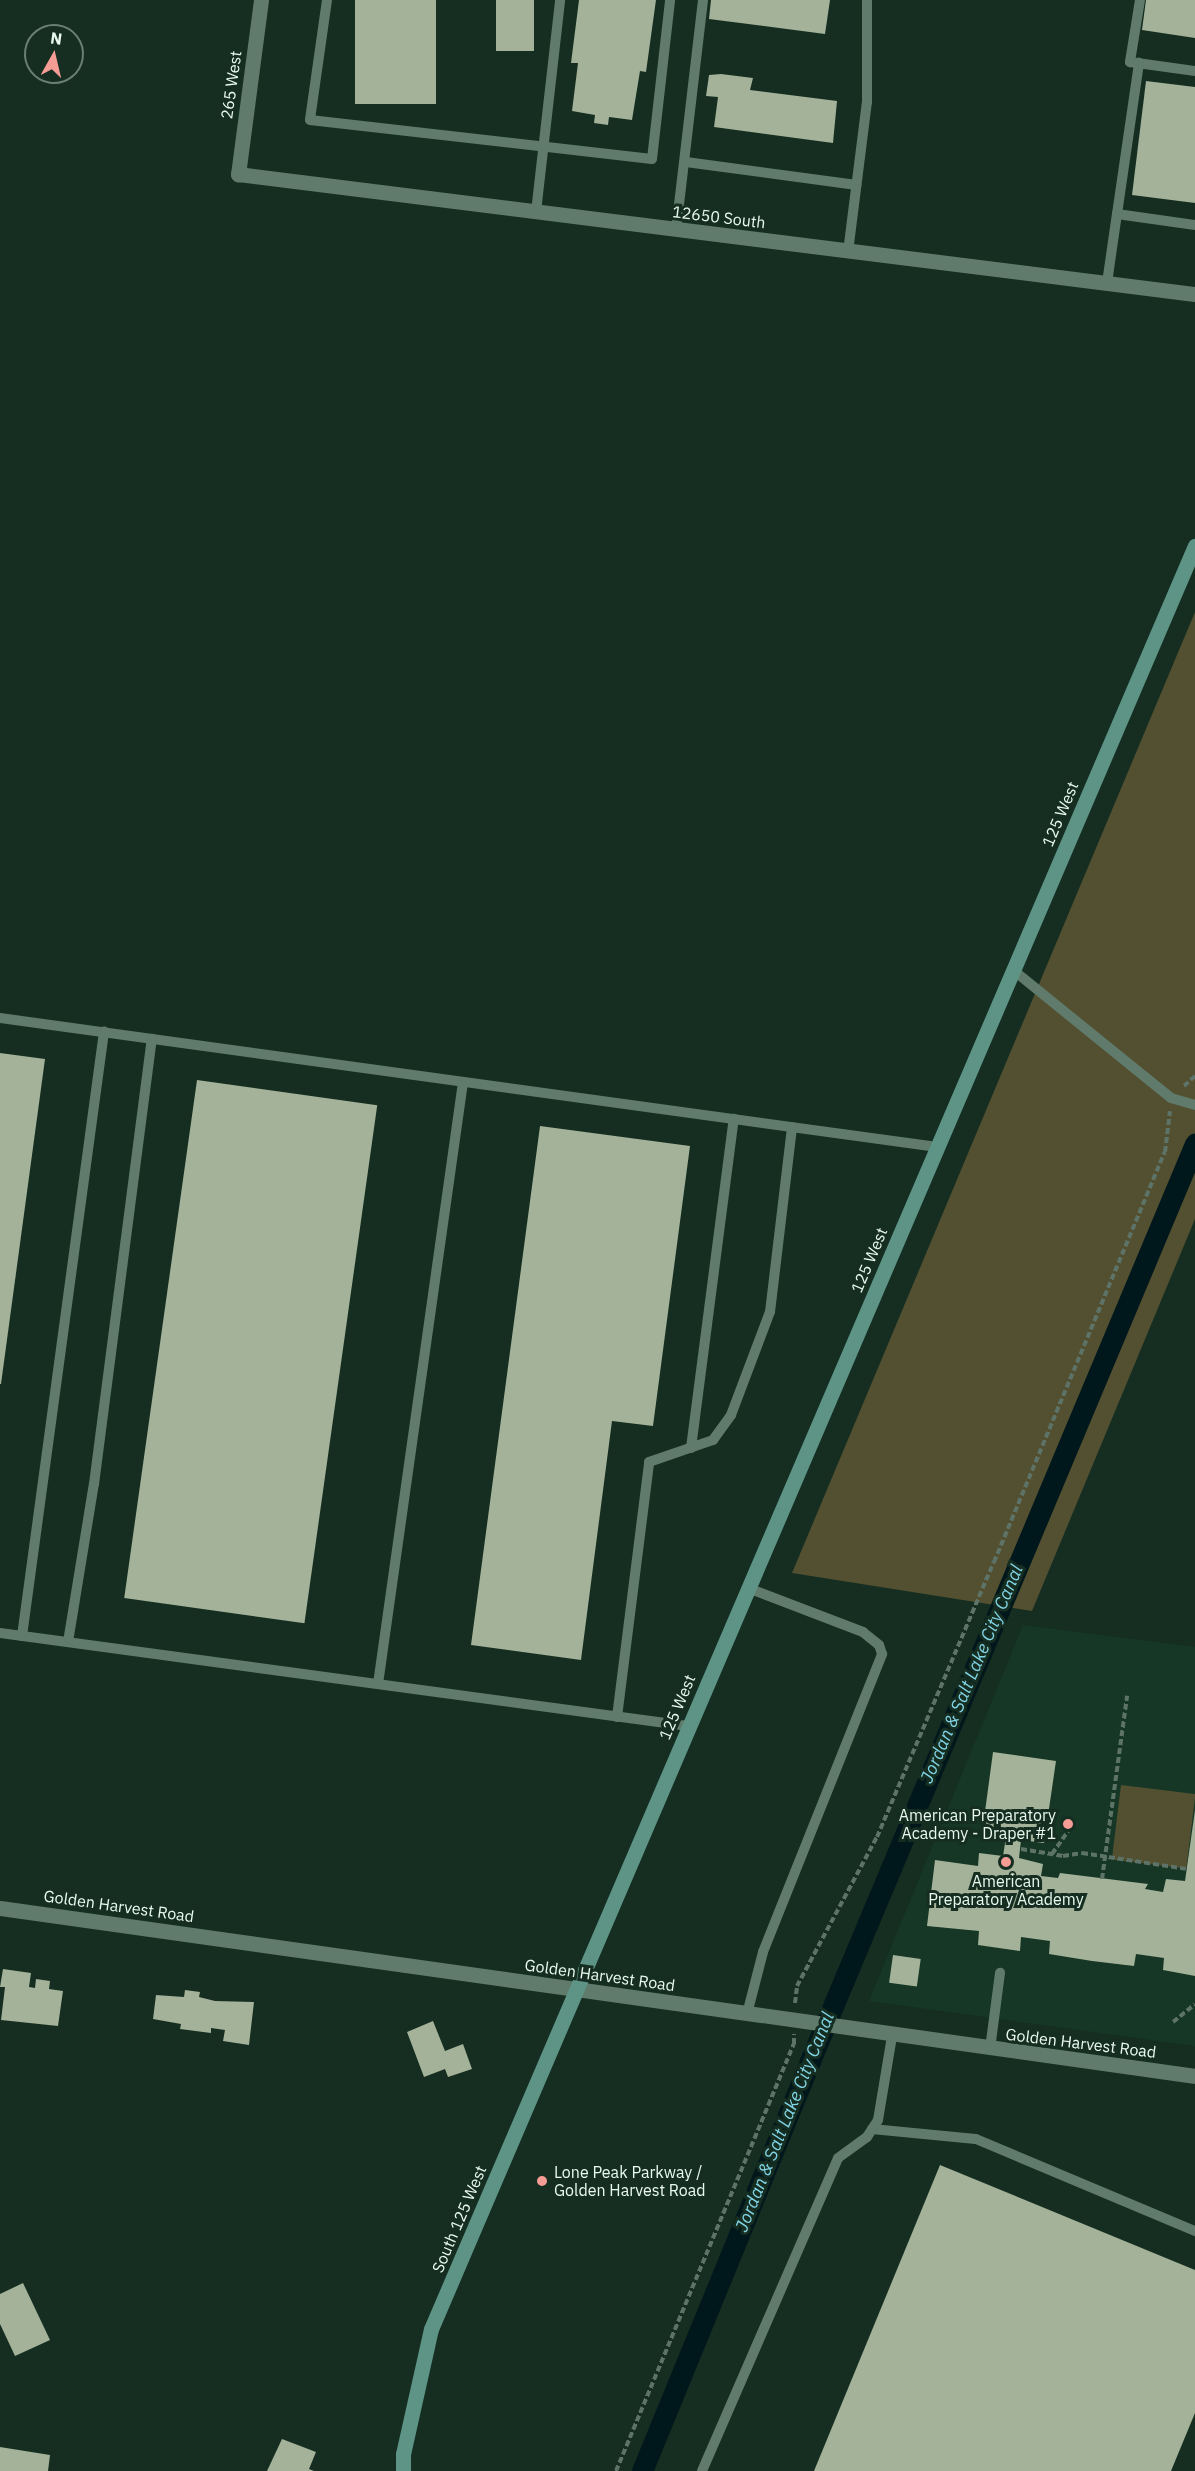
<!DOCTYPE html>
<html>
<head>
<meta charset="utf-8">
<style>
	body { margin:0 }
	#map { position:relative; width:1195px; height:2471px; overflow:hidden; background:#152e21; font-family:"IBM Plex Sans",sans-serif }
	div>[style] { position:absolute }
	[style*='--x'] { left:calc(var(--x)*1px); top:calc(var(--y)*1px); width:calc(var(--w)*1px); rotate:calc(var(--a)*1deg) }
	.built>* { inset:0; background:#163726 }
	.green>* { inset:0; background:#525031; transform-origin:0 0 }
	.canal>* { height:21px; margin:-10.5px; padding:0 10.5px; transform-origin:10.5px; border-radius:10.5px; background:#00171c }
	.building>* { inset:0; background:#a3b298; transform-origin:0 0 }
	.path>* { height:4px; margin-top:-2px; transform-origin:0; background:repeating-linear-gradient(90deg,#5d7367 0 6px,transparent 0 9px) }
	.service>* { height:10px; margin:-5px; padding:0 5px; transform-origin:5px; border-radius:5px; background:#607b6c }
	.minor>* { height:15px; margin:-7.5px; padding:0 7.5px; transform-origin:7.5px; border-radius:7.5px; background:#607b6c }
	.secondary>* { height:15px; margin:-7.5px; padding:0 7.5px; transform-origin:7.5px; border-radius:7.5px; background:#5d9486 }
	.dots>* { width:16px; height:16px; translate:-50% -50%; box-sizing:border-box; border:3px solid #152e21; border-radius:50% }
	span { translate:-50% -50%; white-space:nowrap; text-align:center; line-height:1.15; -webkit-text-stroke:6px #152e21; paint-order:stroke }
	.street-label { font-size:16px; color:#eaf9f0 }
	.poi-label { font-size:16px; color:#eaf9f0 }
	.right { translate:-100% -50%; text-align:right }
	.left { translate:0 -50%; text-align:left }
	.water-label { font-size:18px; color:#82d5e7; font-style:italic }
	.north { position:absolute; left:24px; top:24px; width:60px; height:60px; box-sizing:border-box; background:#152e21; border:2px solid #6a7f74; border-radius:50%; rotate:8deg; font-size:16px; font-weight:700; line-height:24px; text-align:center; color:#eaf9f0 }
	.north::after { content:''; display:block; margin:auto; width:21px; height:27px; background:#f59c95; clip-path:polygon(50% 0,100% 100%,50% 72%,0 100%) }
</style>
</head>
<body>
<div id="map">
	<div class="built">
		<div style="clip-path:polygon(1023px 1625px,1195px 1647px,1195px 2046px,869px 2001px)"></div>
	</div>
	<div class="green">
		<div style="clip-path:polygon(1195px 612px,1195px 1219px,1032px 1611px,792px 1573px)"></div>
		<div style="left:1121px;top:1785px;width:75px;height:75px;rotate:7deg"></div>
	</div>
	<div class="canal">
		<div style="--x:642;--y:2471;--w:443;--a:-67.7"></div>
		<div style="--x:810;--y:2061;--w:995;--a:-67.23"></div>
	</div>
	<div class="building">
		<div style="left:355px;top:0;width:81px;height:104px"></div>
		<div style="left:496px;top:0;width:38px;height:51px"></div>
		<div style="clip-path:polygon(579px 0,656px 0,646px 72px,640px 71px,632px 120px,609px 117px,608px 125px,594px 123px,595px 115px,572px 111px,578px 63px,571px 63px)"></div>
		<div style="clip-path:polygon(711px 0,830px 0,825px 34px,709px 19px)"></div>
		<div style="clip-path:polygon(1146px 0,1195px 0,1195px 38px,1142px 30px)"></div>
		<div style="clip-path:polygon(721px 74px,753px 78px,750px 90px,837px 101px,833px 143px,714px 127px,718px 97px,706px 96px,709px 75px)"></div>
		<div style="clip-path:polygon(1146px 81px,1195px 87px,1195px 203px,1132px 195px)"></div>
		<div style="clip-path:polygon(0 1053px,45px 1059px,1px 1384px,0 1384px)"></div>
		<div style="left:197px;top:1080px;width:182px;height:523px;rotate:8deg"></div>
		<div style="clip-path:polygon(540px 1126px,690px 1146px,653px 1426px,612px 1421px,581px 1660px,471px 1645px)"></div>
		<div style="clip-path:polygon(993px 1752px,1056px 1761px,1044px 1843px,1021px 1840px,1019px 1858px,1043px 1864px,1041px 1876px,1058px 1878px,1060px 1873px,1148px 1884px,1145px 1889px,1163px 1892px,1166px 1879px,1185px 1881px,1195px 1810px,1195px 1976px,1163px 1970px,1164px 1958px,1136px 1954px,1134px 1966px,1092px 1961px,1049px 1954px,1050px 1941px,1021px 1937px,1020px 1951px,978px 1945px,979px 1931px,927px 1926px,935px 1860px,978px 1866px,979px 1853px,1003px 1856px,1006px 1837px,982px 1834px)"></div>
		<div style="left:893px;top:1955px;width:28px;height:28px;rotate:8deg"></div>
		<div style="clip-path:polygon(3px 1969px,31px 1973px,29px 1987px,35px 1988px,36px 1979px,50px 1981px,49px 1989px,63px 1991px,58px 2026px,1px 2020px,5px 1987px,0 1987px)"></div>
		<div style="clip-path:polygon(185px 1990px,200px 1992px,199px 1997px,215px 2001px,254px 2002px,249px 2045px,223px 2041px,225px 2030px,211px 2028px,211px 2033px,180px 2029px,181px 2024px,153px 2019px,156px 1995px,184px 1997px)"></div>
		<div style="clip-path:polygon(433px 2021px,445px 2051px,463px 2044px,472px 2069px,448px 2077px,445px 2069px,424px 2077px,407px 2032px)"></div>
		<div style="clip-path:polygon(940px 2165px,1195px 2270px,1195px 2413px,1171px 2471px,814px 2471px)"></div>
		<div style="clip-path:polygon(23px 2283px,50px 2340px,15px 2356px,0 2324px,0 2294px)"></div>
		<div style="clip-path:polygon(282px 2439px,316px 2452px,309px 2469px,314px 2471px,267px 2471px)"></div>
		<div style="clip-path:polygon(0 2447px,50px 2455px,48px 2471px,0 2471px)"></div>
	</div>
	<div class="path">
		<div style="--x:1184;--y:1086;--w:15;--a:-42"></div>
		<div style="--x:1021;--y:1849;--w:43;--a:9.5"></div>
		<div style="--x:1063;--y:1856;--w:19;--a:-9"></div>
		<div style="--x:1082;--y:1853;--w:105;--a:8.7"></div>
		<div style="--x:1052;--y:1854;--w:28;--a:-55"></div>
		<div style="--x:1102;--y:1879;--w:185;--a:-82.2"></div>
		<div style="--x:795;--y:2003;--w:17;--a:-83"></div>
		<div style="--x:797;--y:1986;--w:169;--a:-61.8"></div>
		<div style="--x:877;--y:1837;--w:299;--a:-67"></div>
		<div style="--x:994;--y:1562;--w:444;--a:-67.4"></div>
		<div style="--x:1165;--y:1152;--w:41;--a:-83"></div>
		<div style="--x:1173;--y:2022;--w:28;--a:-39"></div>
		<div style="--x:616;--y:2471;--w:463;--a:-67.4"></div>
		<div style="--x:794;--y:2044;--w:10;--a:-90"></div>
	</div>
	<div class="service">
		<div style="--x:327;--y:0;--w:121;--a:98.1"></div>
		<div style="--x:310;--y:120;--w:344;--a:6.5"></div>
		<div style="--x:652;--y:159;--w:160;--a:-83.5"></div>
		<div style="--x:1140;--y:0;--w:63;--a:99.2"></div>
		<div style="--x:1130;--y:62;--w:66;--a:7.9"></div>
		<div style="--x:686;--y:162;--w:172;--a:7.7"></div>
		<div style="--x:536;--y:212;--w:213;--a:-83.5"></div>
		<div style="--x:1117;--y:214;--w:153;--a:-81.7"></div>
		<div style="--x:676;--y:230;--w:232;--a:-83.3"></div>
		<div style="--x:848;--y:252;--w:151;--a:-82.8"></div>
		<div style="--x:867;--y:102;--w:102;--a:-90"></div>
		<div style="--x:1107;--y:283;--w:70;--a:-81.8"></div>
		<div style="--x:1117;--y:214;--w:79;--a:8"></div>
		<div style="--x:1013;--y:970;--w:203;--a:39"></div>
		<div style="--x:1171;--y:1098;--w:25;--a:16"></div>
		<div style="--x:0;--y:1018;--w:946;--a:7.84"></div>
		<div style="--x:691;--y:1448;--w:332;--a:-82.6"></div>
		<div style="--x:0;--y:1633;--w:694;--a:7.7"></div>
		<div style="--x:22;--y:1636;--w:610;--a:-82.27"></div>
		<div style="--x:68;--y:1642;--w:160;--a:-80.7"></div>
		<div style="--x:94;--y:1484;--w:449;--a:-82.6"></div>
		<div style="--x:378;--y:1684;--w:608;--a:-81.96"></div>
		<div style="--x:617;--y:1717;--w:257;--a:-82.8"></div>
		<div style="--x:649;--y:1462;--w:68;--a:-19"></div>
		<div style="--x:713;--y:1440;--w:31;--a:-54"></div>
		<div style="--x:731;--y:1415;--w:110;--a:-69.3"></div>
		<div style="--x:770;--y:1312;--w:186;--a:-83.2"></div>
		<div style="--x:747;--y:2014;--w:64;--a:-75.5"></div>
		<div style="--x:763;--y:1952;--w:321;--a:-68.2"></div>
		<div style="--x:882;--y:1654;--w:9;--a:-108"></div>
		<div style="--x:879;--y:1645;--w:21;--a:-141"></div>
		<div style="--x:863;--y:1632;--w:123;--a:-159.1"></div>
		<div style="--x:990;--y:2049;--w:77;--a:-82.5"></div>
		<div style="--x:872;--y:2129;--w:104;--a:5.5"></div>
		<div style="--x:976;--y:2139;--w:238;--a:22.8"></div>
		<div style="--x:702;--y:2471;--w:341;--a:-66.5"></div>
		<div style="--x:838;--y:2158;--w:36;--a:-36"></div>
		<div style="--x:867;--y:2137;--w:20;--a:-57"></div>
		<div style="--x:878;--y:2120;--w:85;--a:-80.5"></div>
	</div>
	<div class="minor">
		<div style="--x:261;--y:0;--w:176;--a:97.5"></div>
		<div style="--x:238;--y:174;--w:964;--a:7.15"></div>
		<div style="--x:0;--y:1908;--w:1207;--a:8"></div>
	</div>
	<div class="secondary">
		<div style="--x:403;--y:2471;--w:17;--a:-90"></div>
		<div style="--x:403;--y:2454;--w:128;--a:-77.4"></div>
		<div style="--x:431;--y:2329;--w:1940;--a:-66.81"></div>
	</div>
	<div class="dots">
		<div style="left:1068px;top:1824px;background:#f59c95"></div>
		<div style="left:1006px;top:1862px;background:#f59c95"></div>
		<div style="left:542px;top:2181px;background:#f59c95"></div>
	</div>
	<div class="street-label">
		<span style="left:231px;top:85px;rotate:-82deg">265 West</span>
		<span style="left:719px;top:217px;rotate:7deg">12650 South</span>
		<span style="left:1060px;top:814px;rotate:-67deg">125 West</span>
		<span style="left:869px;top:1260px;rotate:-67deg">125 West</span>
		<span style="left:677px;top:1707px;rotate:-67deg">125 West</span>
		<span style="left:119px;top:1906px;rotate:8deg">Golden Harvest Road</span>
		<span style="left:600px;top:1975px;rotate:8deg">Golden Harvest Road</span>
		<span style="left:1081px;top:2043px;rotate:7deg">Golden Harvest Road</span>
		<span style="left:459px;top:2219px;rotate:-67deg">South 125 West</span>
	</div>
	<div class="poi-label">
		<span class="right" style="left:1056px;top:1824px">American Preparatory<br>Academy - Draper #1</span>
		<span style="left:1006px;top:1890px">American<br>Preparatory Academy</span>
		<span class="left" style="left:554px;top:2181px">Lone Peak Parkway /<br>Golden Harvest Road</span>
	</div>
	<div class="water-label">
		<span style="left:972px;top:1674px;rotate:-67deg">Jordan &amp; Salt Lake City Canal</span>
		<span style="left:785px;top:2122px;rotate:-68deg">Jordan &amp; Salt Lake City Canal</span>
	</div>
	<div class="north">N</div>
</div>
</body>
</html>
